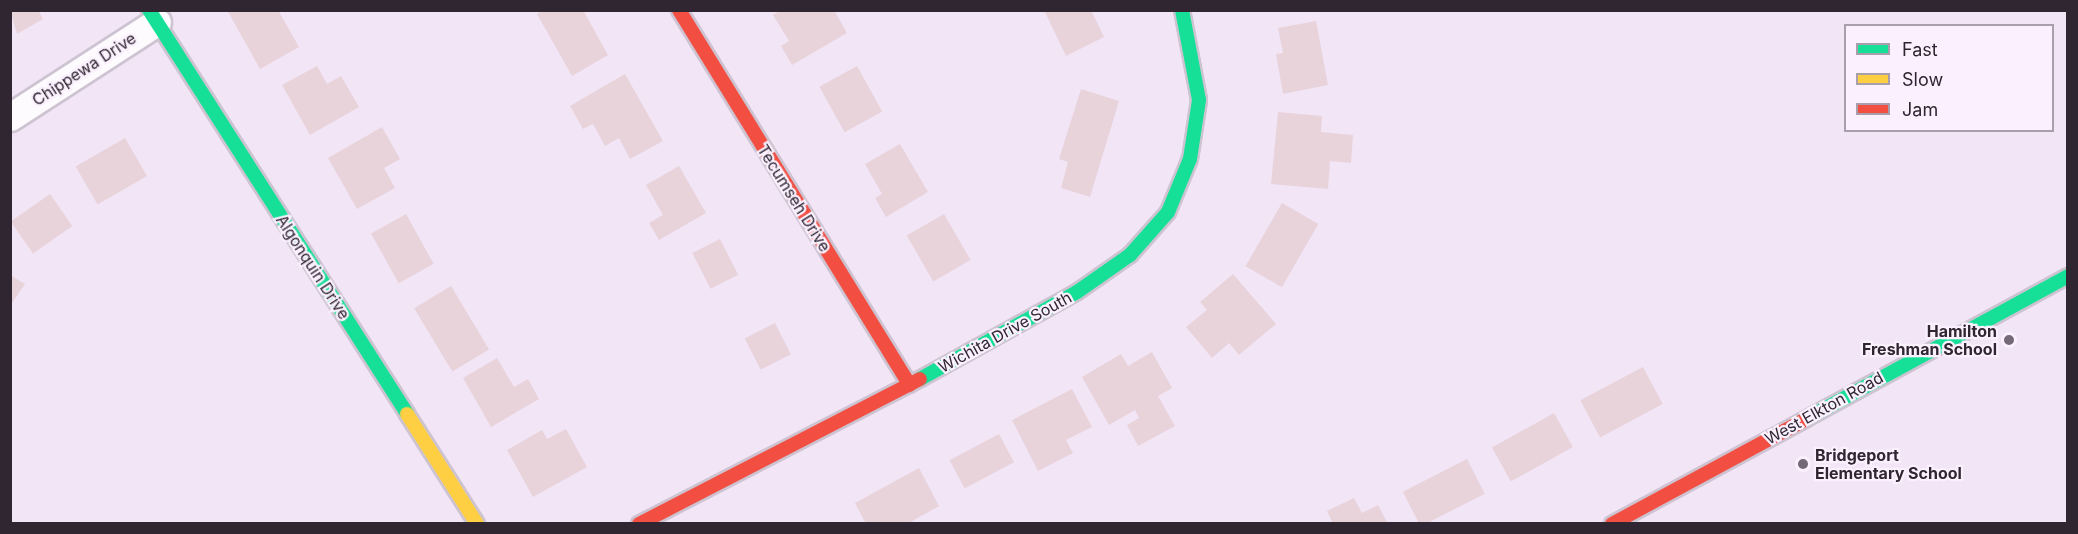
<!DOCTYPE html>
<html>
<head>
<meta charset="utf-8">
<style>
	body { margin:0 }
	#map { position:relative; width:2078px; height:534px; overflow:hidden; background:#f2e5f6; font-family:Inter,sans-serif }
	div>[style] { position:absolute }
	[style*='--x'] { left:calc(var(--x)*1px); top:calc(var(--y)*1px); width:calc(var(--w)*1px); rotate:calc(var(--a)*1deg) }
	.building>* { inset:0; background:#e8d3db; transform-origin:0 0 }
	.roads { filter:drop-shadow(2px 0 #cdc3d1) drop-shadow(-2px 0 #cdc3d1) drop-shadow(0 2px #cdc3d1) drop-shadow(0 -2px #cdc3d1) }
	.street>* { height:27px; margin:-13.5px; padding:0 13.5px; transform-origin:13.5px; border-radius:13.5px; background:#fdfbfe }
	.fast>* { height:14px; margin:-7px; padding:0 7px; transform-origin:7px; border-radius:7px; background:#16e098 }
	.slow>* { height:14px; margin:-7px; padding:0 7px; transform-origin:7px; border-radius:7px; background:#ffcf43 }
	.jam>* { height:14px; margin:-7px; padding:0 7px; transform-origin:7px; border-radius:7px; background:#f24e42 }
	.dots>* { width:16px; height:16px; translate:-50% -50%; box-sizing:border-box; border:3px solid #faf0fe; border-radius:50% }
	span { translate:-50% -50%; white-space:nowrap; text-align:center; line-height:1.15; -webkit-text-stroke:4.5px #faf0fe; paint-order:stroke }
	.street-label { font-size:16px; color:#2f2632 }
	.poi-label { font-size:16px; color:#2f2632; font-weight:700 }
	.right { translate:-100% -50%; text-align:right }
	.left { translate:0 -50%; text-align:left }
	.frame { position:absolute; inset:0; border:12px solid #2f2632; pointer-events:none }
	.legend { position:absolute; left:1844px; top:24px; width:210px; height:108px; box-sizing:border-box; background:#faf0fe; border:2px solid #a99fac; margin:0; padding:8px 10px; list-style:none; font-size:18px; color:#2f2632 }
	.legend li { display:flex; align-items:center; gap:12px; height:30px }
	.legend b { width:30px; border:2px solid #a99fac }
</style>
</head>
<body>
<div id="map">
	<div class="building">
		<div style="clip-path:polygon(10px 10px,38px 10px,43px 19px,17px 34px)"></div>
		<div style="clip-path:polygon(227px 10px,278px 10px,299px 47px,260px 69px)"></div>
		<div style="clip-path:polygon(544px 10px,583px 10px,608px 55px,572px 76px,537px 14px)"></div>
		<div style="clip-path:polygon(781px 10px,834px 10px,847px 33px,792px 65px,781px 46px,789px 41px,773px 15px)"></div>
		<div style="clip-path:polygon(1044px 10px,1091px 10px,1104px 37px,1066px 56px)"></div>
		<div style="clip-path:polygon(1316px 21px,1328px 85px,1283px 94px,1276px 54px,1283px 53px,1278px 28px)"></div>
		<div style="clip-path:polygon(317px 66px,327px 84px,341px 76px,359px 107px,310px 135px,282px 85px)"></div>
		<div style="left:857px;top:66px;width:52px;height:43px;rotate:61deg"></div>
		<div style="clip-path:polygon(625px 74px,663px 141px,630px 159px,619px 138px,605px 146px,593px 124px,583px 129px,570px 106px)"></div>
		<div style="clip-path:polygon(1081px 89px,1119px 101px,1090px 197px,1061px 188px,1068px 162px,1059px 159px)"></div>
		<div style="clip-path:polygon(1278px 112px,1322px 116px,1321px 132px,1353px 135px,1351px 163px,1330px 161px,1328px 189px,1271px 184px)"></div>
		<div style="clip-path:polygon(382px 127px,400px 159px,384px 168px,395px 188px,357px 209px,328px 158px)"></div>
		<div style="left:125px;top:138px;width:44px;height:57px;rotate:60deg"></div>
		<div style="clip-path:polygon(900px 144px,928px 192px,886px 217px,875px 198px,882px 194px,865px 164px)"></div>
		<div style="clip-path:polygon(679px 166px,706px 213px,659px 240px,649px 223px,663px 215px,646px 185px)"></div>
		<div style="left:50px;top:194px;width:39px;height:48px;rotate:55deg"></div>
		<div style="left:1282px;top:203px;width:42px;height:73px;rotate:30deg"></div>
		<div style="left:406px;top:214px;width:57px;height:40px;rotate:61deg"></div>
		<div style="left:944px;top:214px;width:53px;height:43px;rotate:60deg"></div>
		<div style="left:720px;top:239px;width:40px;height:31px;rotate:63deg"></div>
		<div style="clip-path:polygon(1233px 274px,1276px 324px,1239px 355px,1229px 343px,1212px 358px,1186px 327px,1207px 310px,1200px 302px)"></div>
		<div style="clip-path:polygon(10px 275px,25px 284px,10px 306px)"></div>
		<div style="left:451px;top:286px;width:74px;height:43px;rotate:59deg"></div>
		<div style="left:775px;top:323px;width:35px;height:34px;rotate:63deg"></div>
		<div style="clip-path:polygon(1152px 352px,1172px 388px,1158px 396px,1175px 426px,1138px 446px,1127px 425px,1139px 418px,1135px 410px,1109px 425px,1082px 377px,1121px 354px,1128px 366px)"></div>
		<div style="clip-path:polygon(497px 358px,514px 387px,528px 379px,539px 399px,491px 427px,463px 378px)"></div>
		<div style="left:1643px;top:367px;width:42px;height:71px;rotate:62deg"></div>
		<div style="clip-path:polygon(1072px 389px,1092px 427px,1066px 440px,1073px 453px,1038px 471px,1012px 420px)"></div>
		<div style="left:1554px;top:413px;width:39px;height:71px;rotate:61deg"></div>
		<div style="clip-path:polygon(566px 429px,587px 467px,533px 497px,507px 450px,542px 430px,547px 439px)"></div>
		<div style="left:999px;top:434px;width:32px;height:56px;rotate:62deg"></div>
		<div style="left:1467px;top:459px;width:39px;height:72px;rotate:63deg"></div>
		<div style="clip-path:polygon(919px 468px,939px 506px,907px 524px,866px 524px,855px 503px)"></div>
		<div style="clip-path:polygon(1354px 498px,1362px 513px,1378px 505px,1388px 524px,1333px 524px,1327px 511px)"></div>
	</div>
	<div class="roads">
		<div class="street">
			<div style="--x:10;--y:117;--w:175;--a:-32.9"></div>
		</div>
		<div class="fast">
			<div style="--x:149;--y:10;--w:479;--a:57.4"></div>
			<div style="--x:920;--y:379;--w:179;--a:-29"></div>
			<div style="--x:1077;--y:292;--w:65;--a:-34.9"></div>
			<div style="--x:1130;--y:255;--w:57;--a:-48.5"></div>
			<div style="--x:1168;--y:212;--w:57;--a:-67.5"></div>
			<div style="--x:1190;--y:159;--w:60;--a:-81.3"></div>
			<div style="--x:1199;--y:100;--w:92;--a:-100.7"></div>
			<div style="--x:1804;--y:420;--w:301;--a:-28.6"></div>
		</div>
		<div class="slow">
			<div style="--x:407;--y:414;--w:130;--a:57.5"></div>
		</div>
		<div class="jam">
			<div style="--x:679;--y:10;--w:440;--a:58.4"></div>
			<div style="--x:639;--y:524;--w:316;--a:-27.3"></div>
			<div style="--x:1612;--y:524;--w:218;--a:-28.4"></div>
		</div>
	</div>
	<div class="dots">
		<div style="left:2009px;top:340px;background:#736977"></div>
		<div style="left:1803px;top:464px;background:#736977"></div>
	</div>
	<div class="street-label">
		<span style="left:84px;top:69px;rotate:-33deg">Chippewa Drive</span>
		<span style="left:794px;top:198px;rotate:58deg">Tecumseh Drive</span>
		<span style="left:313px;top:267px;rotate:57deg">Algonquin Drive</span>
		<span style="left:1005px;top:332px;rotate:-29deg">Wichita Drive South</span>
		<span style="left:1824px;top:408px;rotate:-29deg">West Elkton Road</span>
	</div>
	<div class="poi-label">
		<span class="right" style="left:1997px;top:340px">Hamilton<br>Freshman School</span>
		<span class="left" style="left:1815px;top:464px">Bridgeport<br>Elementary School</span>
	</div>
	<div class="frame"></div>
	<ul class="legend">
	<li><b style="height:8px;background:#16e098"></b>Fast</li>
	<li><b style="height:8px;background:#ffcf43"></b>Slow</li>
	<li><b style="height:8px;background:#f24e42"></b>Jam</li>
	</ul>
</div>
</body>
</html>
